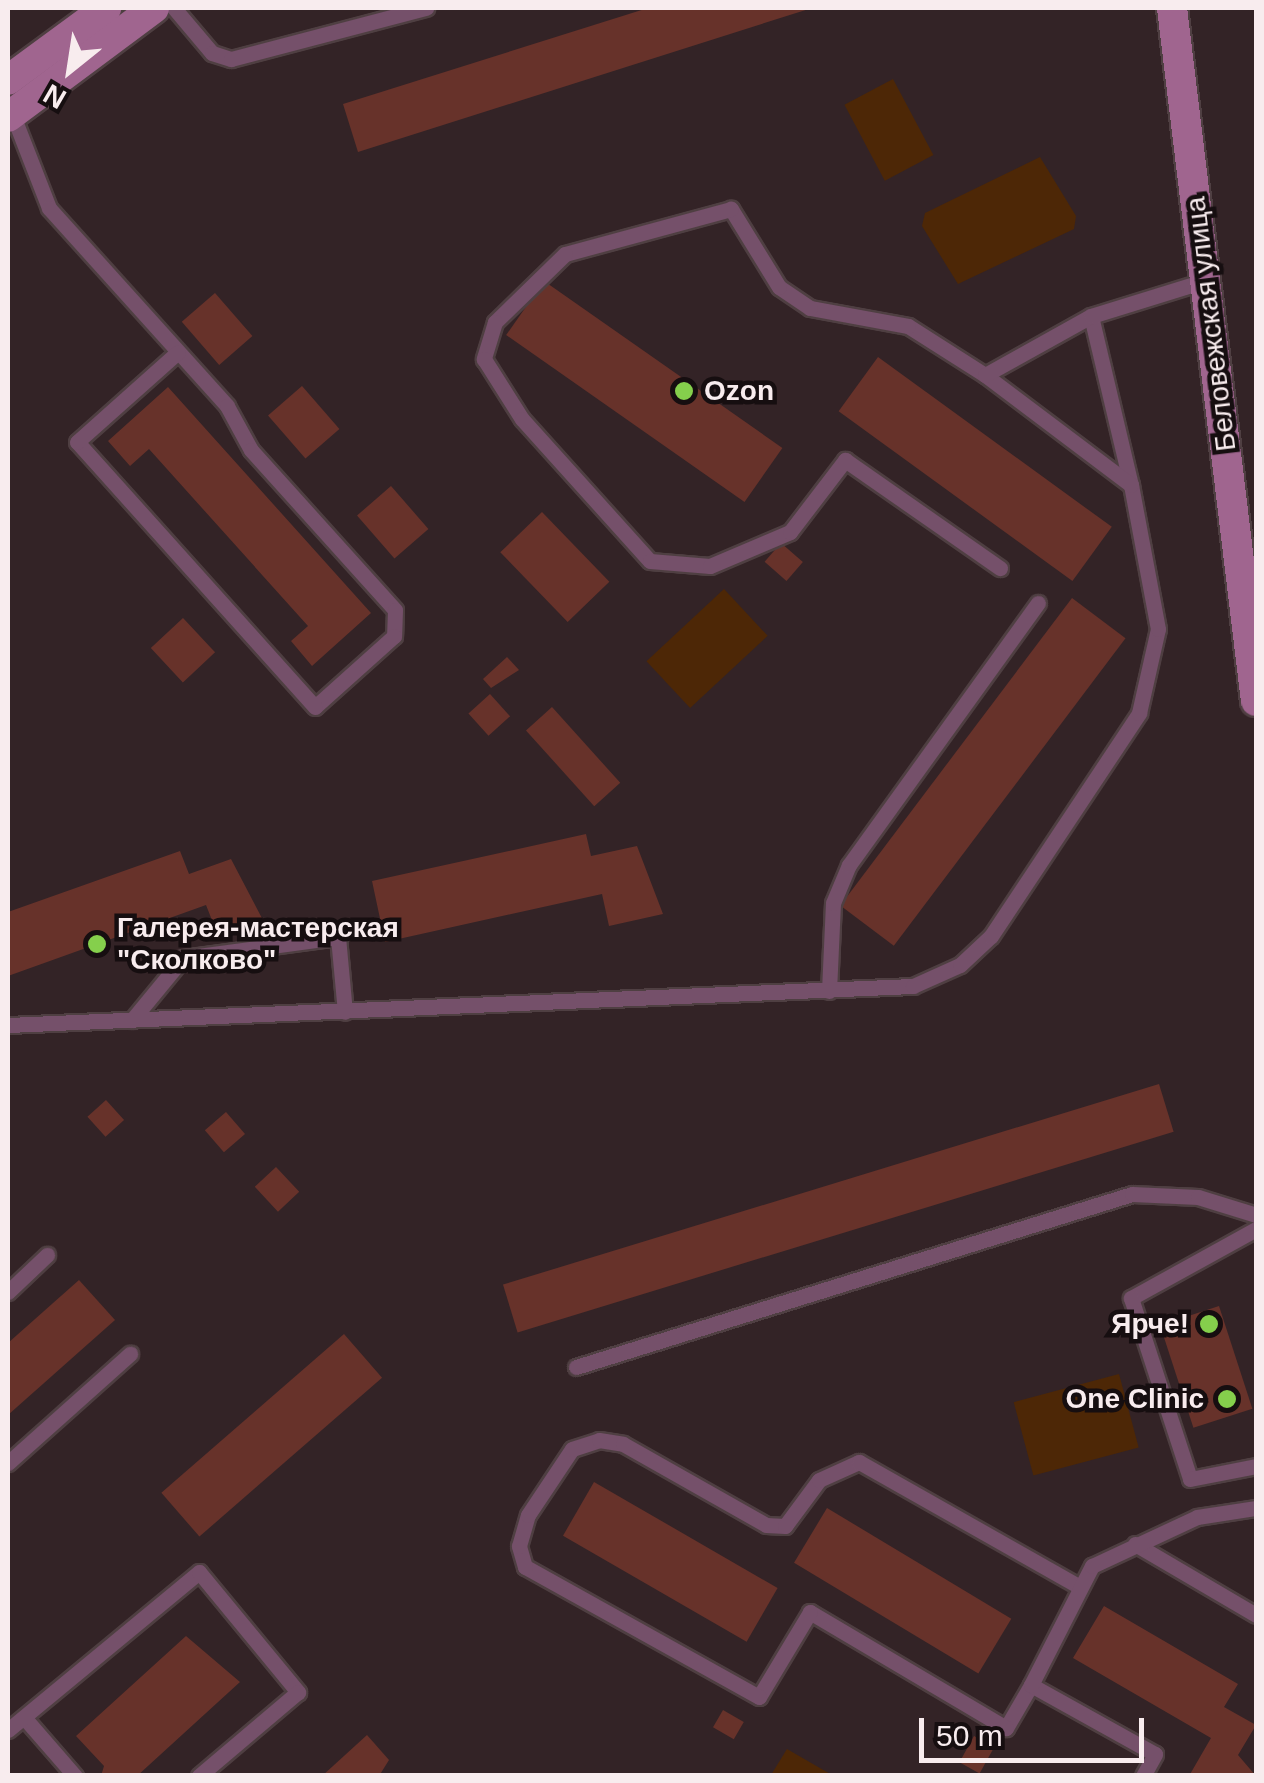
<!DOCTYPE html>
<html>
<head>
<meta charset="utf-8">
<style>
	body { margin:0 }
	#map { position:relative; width:1264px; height:1783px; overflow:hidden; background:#332326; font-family:Helvetica,sans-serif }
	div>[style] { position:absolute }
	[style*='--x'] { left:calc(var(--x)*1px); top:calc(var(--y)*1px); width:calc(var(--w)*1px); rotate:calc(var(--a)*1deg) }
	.green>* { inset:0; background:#4d2706; transform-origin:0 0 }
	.building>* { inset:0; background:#67322a; transform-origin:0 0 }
	.roads { filter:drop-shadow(2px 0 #4f3f42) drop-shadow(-2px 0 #4f3f42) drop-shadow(0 2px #4f3f42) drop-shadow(0 -2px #4f3f42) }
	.lane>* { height:15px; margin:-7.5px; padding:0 7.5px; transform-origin:7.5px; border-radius:7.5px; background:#75506a }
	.secondary>* { height:30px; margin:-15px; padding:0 15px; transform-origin:15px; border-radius:15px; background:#a0658f }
	.dots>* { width:28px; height:28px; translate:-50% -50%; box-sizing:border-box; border:5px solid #160e10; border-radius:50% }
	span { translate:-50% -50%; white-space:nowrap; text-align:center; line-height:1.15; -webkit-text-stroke:9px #160e10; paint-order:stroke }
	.street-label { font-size:28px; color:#f8ecee }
	.poi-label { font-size:28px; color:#f8ecee; font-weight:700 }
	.left { translate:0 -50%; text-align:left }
	.right { translate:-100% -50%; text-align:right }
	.frame { position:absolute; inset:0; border:10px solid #f8ecee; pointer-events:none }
	.north { position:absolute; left:20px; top:20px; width:100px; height:100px; -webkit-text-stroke:8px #160e10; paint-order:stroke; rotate:210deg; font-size:28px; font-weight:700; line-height:40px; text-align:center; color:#f8ecee }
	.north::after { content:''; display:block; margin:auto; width:35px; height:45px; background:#f8ecee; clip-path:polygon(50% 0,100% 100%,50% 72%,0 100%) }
	.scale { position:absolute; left:919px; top:1718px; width:225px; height:45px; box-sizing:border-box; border:5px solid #f8ecee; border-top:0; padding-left:12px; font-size:30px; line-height:35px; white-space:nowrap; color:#f8ecee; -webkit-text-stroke:8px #160e10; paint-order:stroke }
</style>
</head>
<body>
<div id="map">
	<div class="green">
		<div style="left:893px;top:79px;width:86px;height:55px;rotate:62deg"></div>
		<div style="clip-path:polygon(1040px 157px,1076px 216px,1074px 229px,958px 284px,922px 226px,925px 213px)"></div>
		<div style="left:724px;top:589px;width:64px;height:106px;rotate:47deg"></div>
		<div style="left:1119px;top:1374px;width:76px;height:109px;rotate:75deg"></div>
		<div style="clip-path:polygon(787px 1749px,832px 1775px,771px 1775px)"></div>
	</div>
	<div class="building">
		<div style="clip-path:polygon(648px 8px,812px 8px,358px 152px,343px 104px)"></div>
		<div style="left:544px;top:281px;width:291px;height:66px;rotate:35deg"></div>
		<div style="left:215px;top:293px;width:57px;height:44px;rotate:49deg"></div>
		<div style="left:878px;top:357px;width:289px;height:67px;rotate:36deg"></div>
		<div style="left:302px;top:386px;width:57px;height:45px;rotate:49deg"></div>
		<div style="clip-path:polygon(168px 387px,371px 613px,312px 666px,291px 641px,308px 626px,149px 449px,130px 466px,108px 441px)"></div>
		<div style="left:391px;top:486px;width:57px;height:45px;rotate:49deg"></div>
		<div style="left:542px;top:512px;width:97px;height:58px;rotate:46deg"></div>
		<div style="left:781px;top:543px;width:29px;height:25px;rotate:41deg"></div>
		<div style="left:1072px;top:598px;width:67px;height:385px;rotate:37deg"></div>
		<div style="left:183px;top:618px;width:47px;height:44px;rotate:47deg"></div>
		<div style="clip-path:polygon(507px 657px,519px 670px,491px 688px,483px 679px)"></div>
		<div style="left:490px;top:694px;width:30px;height:29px;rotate:48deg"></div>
		<div style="left:552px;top:707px;width:102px;height:35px;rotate:48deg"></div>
		<div style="clip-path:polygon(586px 834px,591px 856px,637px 846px,663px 914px,609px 926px,602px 894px,385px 942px,372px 881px)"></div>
		<div style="clip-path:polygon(180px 851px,189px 874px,231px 859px,264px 922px,219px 938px,206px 905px,8px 976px,8px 912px)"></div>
		<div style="left:1159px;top:1084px;width:50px;height:686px;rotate:73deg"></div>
		<div style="left:106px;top:1100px;width:27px;height:25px;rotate:48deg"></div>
		<div style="left:226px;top:1112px;width:29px;height:28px;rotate:49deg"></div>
		<div style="left:276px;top:1167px;width:34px;height:29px;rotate:47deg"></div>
		<div style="clip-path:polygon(79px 1280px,115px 1320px,8px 1415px,8px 1343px)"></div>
		<div style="left:1219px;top:1306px;width:108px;height:62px;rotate:72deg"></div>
		<div style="left:344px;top:1334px;width:58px;height:242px;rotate:49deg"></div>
		<div style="left:594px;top:1482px;width:212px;height:62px;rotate:30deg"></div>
		<div style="left:827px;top:1508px;width:215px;height:64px;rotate:31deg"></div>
		<div style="clip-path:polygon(1104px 1606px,1238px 1684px,1224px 1707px,1256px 1725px,1238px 1755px,1256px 1776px,1189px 1776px,1211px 1738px,1073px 1658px)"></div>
		<div style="clip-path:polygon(186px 1636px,240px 1682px,137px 1776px,101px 1776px,104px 1766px,76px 1736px)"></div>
		<div style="left:723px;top:1710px;width:24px;height:20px;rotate:30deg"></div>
		<div style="clip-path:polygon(367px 1735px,389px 1760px,379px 1776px,322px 1776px)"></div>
		<div style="left:974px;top:1736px;width:23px;height:30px;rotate:29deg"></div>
	</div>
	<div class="roads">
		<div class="lane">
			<div style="--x:174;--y:8;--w:59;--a:49.8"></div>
			<div style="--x:212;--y:53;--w:20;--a:18"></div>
			<div style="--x:231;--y:59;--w:202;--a:-14.7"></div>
			<div style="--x:12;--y:113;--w:102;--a:68.7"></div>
			<div style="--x:49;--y:208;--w:266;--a:48"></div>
			<div style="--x:227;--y:406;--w:50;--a:61.4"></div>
			<div style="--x:251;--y:450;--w:215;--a:48"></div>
			<div style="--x:395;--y:610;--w:26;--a:92"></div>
			<div style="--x:394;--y:636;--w:106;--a:138.1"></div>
			<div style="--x:315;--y:707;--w:356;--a:-131.9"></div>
			<div style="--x:77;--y:442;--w:135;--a:-41.7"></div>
			<div style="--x:1091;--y:316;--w:174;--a:76.7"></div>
			<div style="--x:985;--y:375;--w:91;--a:-147.5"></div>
			<div style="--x:908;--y:326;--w:100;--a:-169.6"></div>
			<div style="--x:810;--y:308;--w:37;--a:-146"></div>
			<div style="--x:779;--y:287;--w:92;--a:-121.6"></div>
			<div style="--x:731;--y:209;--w:172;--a:164.8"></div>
			<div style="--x:565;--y:254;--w:98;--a:135.8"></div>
			<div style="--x:495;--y:322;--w:39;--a:107"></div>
			<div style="--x:484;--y:359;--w:71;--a:57.7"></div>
			<div style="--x:522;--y:419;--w:191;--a:48"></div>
			<div style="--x:650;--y:561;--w:60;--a:4.8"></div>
			<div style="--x:710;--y:566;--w:87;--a:-23"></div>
			<div style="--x:790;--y:532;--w:91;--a:-52.6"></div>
			<div style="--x:845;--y:460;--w:189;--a:34.9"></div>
			<div style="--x:829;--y:991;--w:88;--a:-87.4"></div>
			<div style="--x:833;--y:903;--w:41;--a:-67.2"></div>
			<div style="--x:849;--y:865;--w:323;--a:-54.2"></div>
			<div style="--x:132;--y:1020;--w:80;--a:-50.6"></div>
			<div style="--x:183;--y:958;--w:156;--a:-7.7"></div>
			<div style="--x:338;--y:937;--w:75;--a:84.7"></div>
			<div style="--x:8;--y:1025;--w:906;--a:-2.47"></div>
			<div style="--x:913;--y:986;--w:51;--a:-24.1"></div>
			<div style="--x:960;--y:965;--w:42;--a:-43.1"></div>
			<div style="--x:991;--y:936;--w:268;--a:-56.4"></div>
			<div style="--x:1139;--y:713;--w:86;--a:-77.3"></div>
			<div style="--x:1158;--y:629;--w:147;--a:-100.6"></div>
			<div style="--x:1131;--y:485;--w:183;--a:-143"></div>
			<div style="--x:985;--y:375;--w:121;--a:-29.1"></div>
			<div style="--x:1091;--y:316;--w:121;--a:-17.2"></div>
			<div style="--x:1256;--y:1229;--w:143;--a:151.1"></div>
			<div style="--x:1131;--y:1298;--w:190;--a:71.9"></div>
			<div style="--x:1190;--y:1479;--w:67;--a:-11.1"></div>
			<div style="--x:8;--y:1292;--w:54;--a:-43.5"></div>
			<div style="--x:576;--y:1367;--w:582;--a:-17.28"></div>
			<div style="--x:1132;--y:1194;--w:66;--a:2.6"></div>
			<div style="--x:1198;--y:1197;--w:61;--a:17.2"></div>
			<div style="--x:8;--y:1463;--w:164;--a:-41.8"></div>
			<div style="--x:1135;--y:1544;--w:140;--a:30.4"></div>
			<div style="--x:1031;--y:1685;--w:50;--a:120.2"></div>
			<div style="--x:1006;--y:1728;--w:228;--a:-149.4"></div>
			<div style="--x:810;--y:1612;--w:99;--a:121"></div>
			<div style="--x:759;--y:1697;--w:268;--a:-150.9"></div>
			<div style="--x:525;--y:1567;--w:22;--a:-106"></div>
			<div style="--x:519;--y:1546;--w:32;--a:-74"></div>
			<div style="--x:528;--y:1515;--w:79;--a:-56.3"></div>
			<div style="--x:572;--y:1449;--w:28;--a:-18"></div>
			<div style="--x:599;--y:1440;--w:24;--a:9"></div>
			<div style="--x:623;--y:1444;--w:164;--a:29.5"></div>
			<div style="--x:766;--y:1525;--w:19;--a:3"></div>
			<div style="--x:785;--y:1526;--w:57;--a:-53.5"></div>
			<div style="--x:819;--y:1480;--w:44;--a:-24.2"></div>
			<div style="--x:859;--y:1462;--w:254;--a:29.5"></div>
			<div style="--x:28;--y:1722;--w:72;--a:49"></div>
			<div style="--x:8;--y:1730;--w:248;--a:-39.6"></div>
			<div style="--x:199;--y:1572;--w:156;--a:50.5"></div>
			<div style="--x:298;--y:1692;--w:130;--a:139.7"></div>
			<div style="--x:1143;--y:1776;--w:25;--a:-61"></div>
			<div style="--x:1155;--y:1754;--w:142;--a:-150.9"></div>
			<div style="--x:1031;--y:1685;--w:134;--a:-62.9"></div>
			<div style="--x:1092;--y:1566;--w:116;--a:-25"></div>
			<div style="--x:1197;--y:1517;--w:60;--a:-8.7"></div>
		</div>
		<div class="secondary">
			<div style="--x:1172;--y:8;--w:698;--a:83.09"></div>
			<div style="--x:8;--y:80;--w:122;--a:-36.3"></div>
			<div style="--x:8;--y:117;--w:182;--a:-36.7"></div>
		</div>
	</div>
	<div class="dots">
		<div style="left:684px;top:391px;background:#85cf4c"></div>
		<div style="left:97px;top:944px;background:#85cf4c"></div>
		<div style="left:1209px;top:1324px;background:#85cf4c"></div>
		<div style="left:1227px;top:1399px;background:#85cf4c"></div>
	</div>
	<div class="street-label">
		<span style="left:1211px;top:324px;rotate:-97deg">Беловежская улица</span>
	</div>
	<div class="poi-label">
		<span class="left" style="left:704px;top:391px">Ozon</span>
		<span class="left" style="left:117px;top:944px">Галерея-мастерская<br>"Сколково"</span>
		<span class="right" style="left:1189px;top:1324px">Ярче!</span>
		<span class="right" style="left:1204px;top:1399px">One Clinic</span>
	</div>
	<div class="frame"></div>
	<div class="north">N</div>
	<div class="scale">50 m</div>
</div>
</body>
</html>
